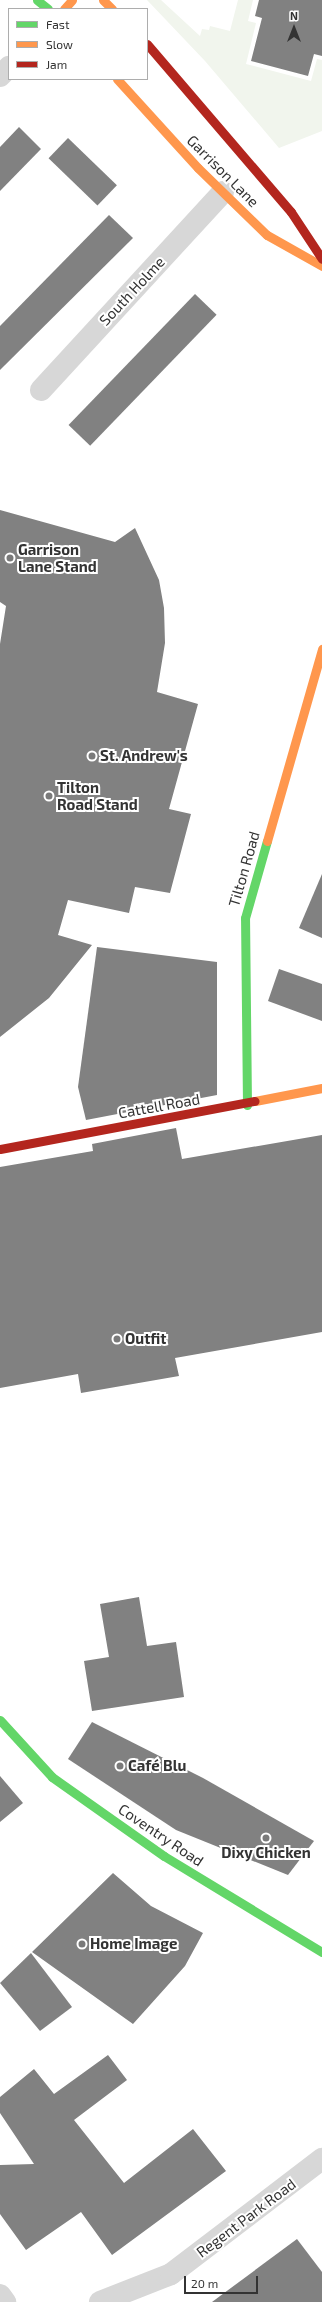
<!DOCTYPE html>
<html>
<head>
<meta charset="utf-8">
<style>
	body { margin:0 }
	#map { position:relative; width:322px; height:2302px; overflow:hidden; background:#fff; font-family:"Exo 2",sans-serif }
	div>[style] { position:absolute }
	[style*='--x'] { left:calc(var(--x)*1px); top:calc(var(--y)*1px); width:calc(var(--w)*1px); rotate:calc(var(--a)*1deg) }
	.green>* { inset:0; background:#f1f5ed }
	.building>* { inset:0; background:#818181; transform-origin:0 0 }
	.street>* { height:22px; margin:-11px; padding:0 11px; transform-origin:11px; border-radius:11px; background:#d7d7d7 }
	.fast>* { height:9px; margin:-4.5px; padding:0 4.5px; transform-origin:4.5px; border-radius:4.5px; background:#63d668 }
	.slow>* { height:9px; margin:-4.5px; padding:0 4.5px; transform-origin:4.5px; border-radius:4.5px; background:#ff974d }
	.jam>* { height:9px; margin:-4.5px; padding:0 4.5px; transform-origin:4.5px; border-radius:4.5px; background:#b3261e }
	.dots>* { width:11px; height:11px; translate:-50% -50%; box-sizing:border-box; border:2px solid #fff; border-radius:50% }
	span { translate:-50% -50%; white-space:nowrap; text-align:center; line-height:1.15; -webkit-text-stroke:4px #fff; paint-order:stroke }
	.street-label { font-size:15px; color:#333 }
	.poi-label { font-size:15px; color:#333; font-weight:700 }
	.left { translate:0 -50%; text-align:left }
	.legend { position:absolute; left:8px; top:8px; width:140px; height:72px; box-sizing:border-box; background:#fff; border:1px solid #adadad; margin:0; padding:5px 7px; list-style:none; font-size:12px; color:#333 }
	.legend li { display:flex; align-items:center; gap:8px; height:20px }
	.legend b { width:20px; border:1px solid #adadad }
	.north { position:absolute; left:274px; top:8px; width:40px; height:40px; -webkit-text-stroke:3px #fff; paint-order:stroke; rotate:0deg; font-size:11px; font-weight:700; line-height:16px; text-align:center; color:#333 }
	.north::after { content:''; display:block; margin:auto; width:14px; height:18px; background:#333; clip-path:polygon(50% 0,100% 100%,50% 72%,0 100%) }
	.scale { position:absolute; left:184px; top:2276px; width:74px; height:18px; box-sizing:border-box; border:2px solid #333; border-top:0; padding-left:5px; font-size:12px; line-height:14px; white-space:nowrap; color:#333; -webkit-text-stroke:3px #fff; paint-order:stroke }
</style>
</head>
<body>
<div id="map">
	<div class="green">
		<div style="clip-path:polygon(147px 0,161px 0,200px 36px,202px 29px,209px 30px,210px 26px,230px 31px,238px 0,253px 0,248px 21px,256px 23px,246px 64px,311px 81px,317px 59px,322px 60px,322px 131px,279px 148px,205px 61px)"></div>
	</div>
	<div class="building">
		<div style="clip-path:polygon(259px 0,322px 0,322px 56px,314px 54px,308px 76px,251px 61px,262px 18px,255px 16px)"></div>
		<div style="clip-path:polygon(19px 127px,41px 149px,0 191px,0 147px)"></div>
		<div style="left:68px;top:138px;width:68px;height:28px;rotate:44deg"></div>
		<div style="clip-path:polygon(109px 215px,133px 238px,0 370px,0 326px)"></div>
		<div style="left:195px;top:294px;width:30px;height:182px;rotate:44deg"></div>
		<div style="clip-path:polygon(0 510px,115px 542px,135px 528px,159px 580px,164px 608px,165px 643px,157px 692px,198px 704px,169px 809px,191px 814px,170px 893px,135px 887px,129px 913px,68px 900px,58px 935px,92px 945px,49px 998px,0 1037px,0 644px,6px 606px,0 602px)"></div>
		<div style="clip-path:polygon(322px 874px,322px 938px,299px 928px)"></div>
		<div style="clip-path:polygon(97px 947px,217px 962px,217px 1095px,86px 1120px,78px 1087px)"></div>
		<div style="clip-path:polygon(279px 969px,322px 984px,322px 1021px,268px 1001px)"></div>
		<div style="clip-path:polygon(176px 1128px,182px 1159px,322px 1135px,322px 1332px,175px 1358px,179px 1376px,81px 1393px,78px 1374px,0 1388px,0 1167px,93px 1151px,92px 1144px)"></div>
		<div style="clip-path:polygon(139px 1597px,147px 1646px,176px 1642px,184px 1697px,92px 1711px,84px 1661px,109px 1657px,100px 1604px)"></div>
		<div style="clip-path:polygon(92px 1722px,203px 1778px,314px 1841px,288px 1875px,176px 1830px,68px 1759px)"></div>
		<div style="clip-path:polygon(0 1776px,23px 1803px,0 1822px)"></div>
		<div style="clip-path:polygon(113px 1873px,151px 1906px,203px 1933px,185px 1966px,133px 2024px,32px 1952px)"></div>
		<div style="clip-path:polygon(31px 1953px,72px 2007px,40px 2031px,0 1983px)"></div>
		<div style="clip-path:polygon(108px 2055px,127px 2080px,74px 2120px,124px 2183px,193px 2129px,226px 2171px,112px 2255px,81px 2212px,26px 2250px,0 2214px,0 2165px,34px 2164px,0 2113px,0 2097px,34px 2069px,54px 2094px)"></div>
		<div style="clip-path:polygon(297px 2239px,322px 2272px,322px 2302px,212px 2302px)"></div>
	</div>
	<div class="street">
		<div style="--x:0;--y:76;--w:13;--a:-45"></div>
		<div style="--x:41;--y:390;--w:269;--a:-47.4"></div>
		<div style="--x:0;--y:2295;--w:9;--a:54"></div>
		<div style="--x:100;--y:2302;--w:76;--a:-21.5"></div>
		<div style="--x:171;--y:2274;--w:190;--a:-37.3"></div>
	</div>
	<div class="fast">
		<div style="--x:37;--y:0;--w:14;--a:39"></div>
		<div style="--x:247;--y:1105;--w:187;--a:-90.6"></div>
		<div style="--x:245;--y:918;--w:80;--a:-74.1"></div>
		<div style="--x:0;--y:1720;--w:77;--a:47.6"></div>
		<div style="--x:52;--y:1777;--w:137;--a:35.2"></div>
		<div style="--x:164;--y:1856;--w:185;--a:31.3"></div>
	</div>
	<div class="slow">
		<div style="--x:103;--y:0;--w:13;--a:45"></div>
		<div style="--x:64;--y:9;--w:12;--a:-48"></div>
		<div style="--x:117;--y:79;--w:120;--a:47.7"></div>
		<div style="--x:198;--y:168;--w:96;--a:44.2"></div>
		<div style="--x:267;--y:235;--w:63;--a:29.4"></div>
		<div style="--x:267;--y:841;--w:200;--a:-74"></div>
		<div style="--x:255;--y:1101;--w:68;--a:-11"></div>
	</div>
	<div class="jam">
		<div style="--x:147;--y:44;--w:221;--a:49.4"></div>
		<div style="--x:291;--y:212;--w:56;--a:56.6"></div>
		<div style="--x:0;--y:1149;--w:259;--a:-10.7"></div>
	</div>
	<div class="dots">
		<div style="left:10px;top:558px;background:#7a7a7a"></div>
		<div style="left:92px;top:756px;background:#7a7a7a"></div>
		<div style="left:49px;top:796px;background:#7a7a7a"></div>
		<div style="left:117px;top:1339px;background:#7a7a7a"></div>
		<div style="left:120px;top:1766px;background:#7a7a7a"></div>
		<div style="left:266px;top:1838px;background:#7a7a7a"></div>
		<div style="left:82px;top:1944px;background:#7a7a7a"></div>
	</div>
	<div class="street-label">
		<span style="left:223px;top:171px;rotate:45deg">Garrison Lane</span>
		<span style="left:132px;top:291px;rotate:-47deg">South Holme</span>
		<span style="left:244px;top:869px;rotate:-74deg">Tilton Road</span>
		<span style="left:159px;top:1106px;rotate:-10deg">Cattell Road</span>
		<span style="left:161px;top:1835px;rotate:34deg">Coventry Road</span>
		<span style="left:246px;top:2218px;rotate:-37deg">Regent Park Road</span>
	</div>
	<div class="poi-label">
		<span class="left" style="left:18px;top:558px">Garrison<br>Lane Stand</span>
		<span class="left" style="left:100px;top:756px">St. Andrew's</span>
		<span class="left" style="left:57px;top:796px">Tilton<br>Road Stand</span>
		<span class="left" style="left:125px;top:1339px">Outfit</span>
		<span class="left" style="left:128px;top:1766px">Café Blu</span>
		<span style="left:266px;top:1853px">Dixy Chicken</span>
		<span class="left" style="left:90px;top:1944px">Home Image</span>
	</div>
	<ul class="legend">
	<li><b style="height:5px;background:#63d668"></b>Fast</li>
	<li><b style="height:5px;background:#ff974d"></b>Slow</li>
	<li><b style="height:5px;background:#b3261e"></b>Jam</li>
	</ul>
	<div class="north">N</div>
	<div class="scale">20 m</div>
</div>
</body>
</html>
